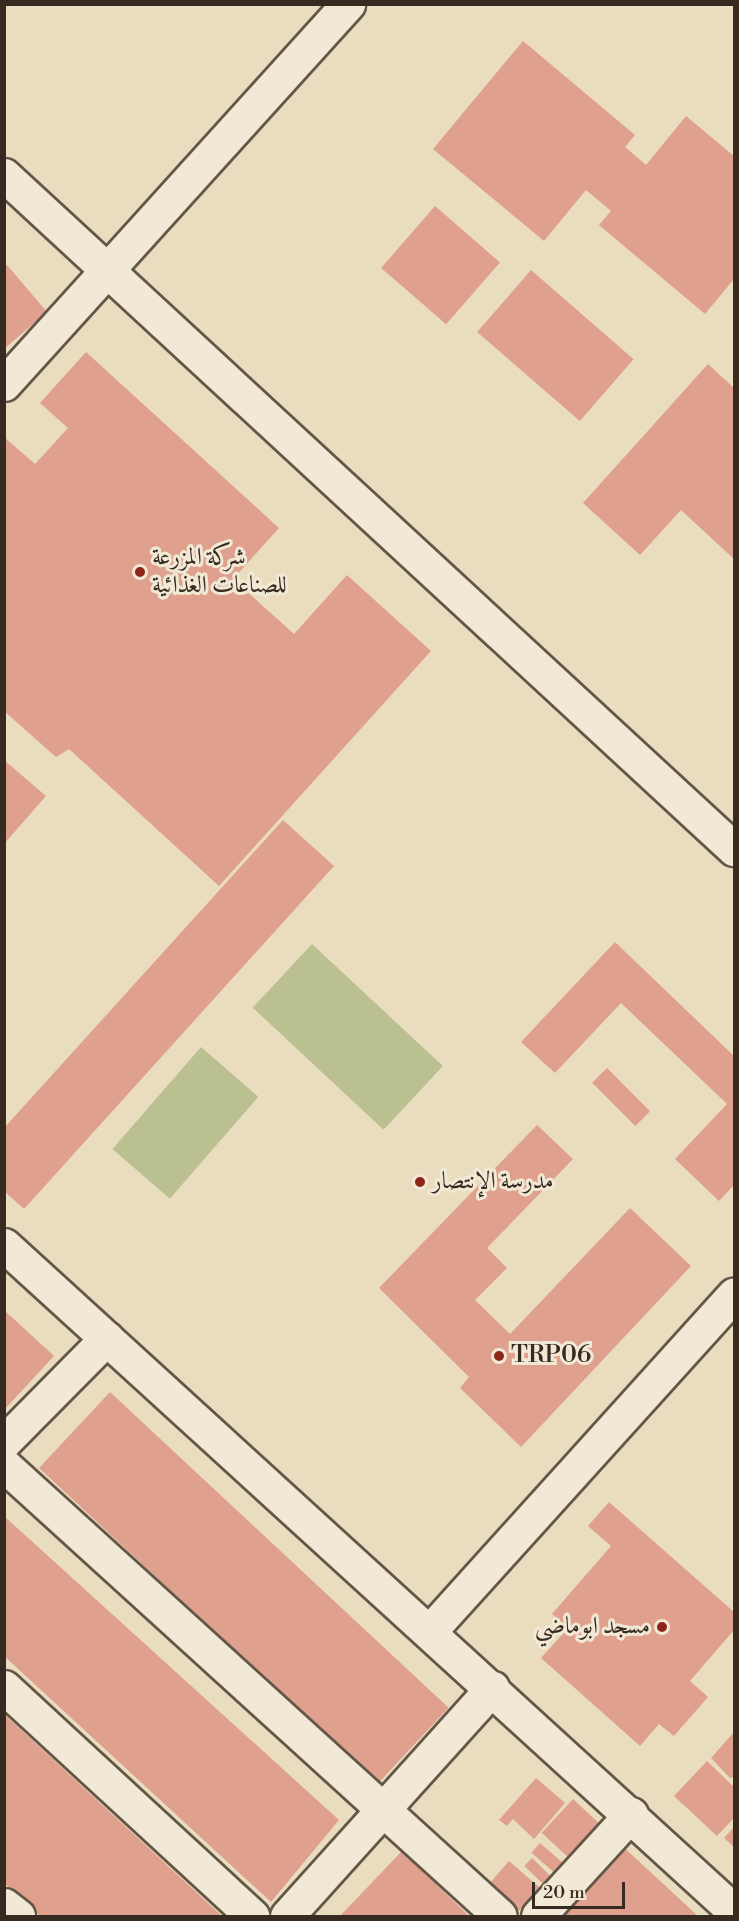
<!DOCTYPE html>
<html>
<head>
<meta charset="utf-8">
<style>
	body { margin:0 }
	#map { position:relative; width:739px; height:1921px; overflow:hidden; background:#eaddbf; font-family:"Libre Bodoni",Amiri,serif }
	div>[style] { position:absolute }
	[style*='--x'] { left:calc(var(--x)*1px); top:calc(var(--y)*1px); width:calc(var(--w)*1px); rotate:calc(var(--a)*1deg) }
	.green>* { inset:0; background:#bac090; transform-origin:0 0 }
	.building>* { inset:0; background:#dfa08e; transform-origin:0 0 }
	.roads { filter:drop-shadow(2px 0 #645748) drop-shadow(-2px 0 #645748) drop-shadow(0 2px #645748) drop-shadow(0 -2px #645748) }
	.minor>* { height:33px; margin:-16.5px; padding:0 16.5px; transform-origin:16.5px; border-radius:16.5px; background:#f1e9d5 }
	.dots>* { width:16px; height:16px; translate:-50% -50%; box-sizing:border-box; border:3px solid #f1e9d5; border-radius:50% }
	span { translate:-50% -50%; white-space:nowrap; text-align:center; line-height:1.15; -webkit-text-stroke:6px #f1e9d5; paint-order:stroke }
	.poi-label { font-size:24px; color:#372a20 }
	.left { translate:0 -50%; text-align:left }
	.right { translate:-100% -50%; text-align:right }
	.frame { position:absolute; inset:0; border:6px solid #372a20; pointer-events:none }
	.scale { position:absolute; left:532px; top:1882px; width:93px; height:27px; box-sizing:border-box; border:3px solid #372a20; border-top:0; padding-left:8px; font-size:18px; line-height:21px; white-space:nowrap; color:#372a20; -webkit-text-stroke:4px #f1e9d5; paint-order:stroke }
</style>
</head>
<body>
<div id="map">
	<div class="green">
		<div style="left:312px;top:944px;width:179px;height:87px;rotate:43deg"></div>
		<div style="left:201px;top:1047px;width:76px;height:135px;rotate:41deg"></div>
	</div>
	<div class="building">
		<div style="clip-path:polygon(523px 41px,635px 135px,625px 147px,646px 165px,686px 116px,734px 156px,734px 279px,705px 314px,599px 225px,611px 211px,586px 190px,544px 241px,433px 149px)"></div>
		<div style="left:435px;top:206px;width:86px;height:82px;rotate:41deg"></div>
		<div style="clip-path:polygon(7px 265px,47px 312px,4px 349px,4px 268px)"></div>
		<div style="left:531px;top:270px;width:136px;height:82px;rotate:41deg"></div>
		<div style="clip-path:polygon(86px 352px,279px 528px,233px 579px,294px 634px,347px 575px,431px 651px,219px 886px,69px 749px,56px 757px,4px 711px,4px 437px,35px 464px,68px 428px,40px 403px)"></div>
		<div style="clip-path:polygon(708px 364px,734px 388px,734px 559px,681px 510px,640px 555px,583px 503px)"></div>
		<div style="clip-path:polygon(4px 760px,46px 796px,4px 844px)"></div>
		<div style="clip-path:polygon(283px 820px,334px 866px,24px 1209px,4px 1191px,4px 1128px)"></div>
		<div style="clip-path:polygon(615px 942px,734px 1056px,734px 1185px,719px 1201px,675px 1159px,727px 1104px,621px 1003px,555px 1073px,521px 1042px)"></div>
		<div style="left:607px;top:1068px;width:61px;height:21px;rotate:45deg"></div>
		<div style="clip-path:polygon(537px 1125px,573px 1159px,487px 1248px,507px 1268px,475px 1300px,510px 1334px,630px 1208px,691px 1266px,521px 1447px,460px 1388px,469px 1377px,379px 1288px)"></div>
		<div style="clip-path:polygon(4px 1310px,54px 1356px,4px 1410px)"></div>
		<div style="left:110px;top:1392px;width:463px;height:104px;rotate:43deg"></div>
		<div style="clip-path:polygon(609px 1502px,734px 1612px,734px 1630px,690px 1681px,708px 1697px,674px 1736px,659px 1724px,640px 1746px,541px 1658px,568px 1628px,552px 1614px,611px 1546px,588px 1526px)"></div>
		<div style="clip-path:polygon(4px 1516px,339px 1820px,271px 1902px,4px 1656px)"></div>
		<div style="clip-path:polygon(4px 1714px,222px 1916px,40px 1916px,4px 1883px)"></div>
		<div style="clip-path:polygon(734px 1732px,734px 1777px,730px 1778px,711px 1758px)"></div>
		<div style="clip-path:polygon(707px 1761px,734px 1787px,734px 1818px,717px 1836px,674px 1796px)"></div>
		<div style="clip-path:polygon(536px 1778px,565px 1803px,534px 1839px,513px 1819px,507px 1826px,499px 1820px)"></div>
		<div style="left:573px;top:1799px;width:49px;height:46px;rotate:43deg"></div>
		<div style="clip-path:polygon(734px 1827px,734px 1847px,724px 1838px)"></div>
		<div style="left:540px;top:1843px;width:44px;height:13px;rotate:41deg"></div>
		<div style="clip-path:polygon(619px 1843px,698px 1916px,552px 1916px)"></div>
		<div style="clip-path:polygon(402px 1851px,469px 1916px,340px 1916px)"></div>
		<div style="left:532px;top:1858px;width:33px;height:11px;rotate:44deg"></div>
		<div style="left:509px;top:1861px;width:40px;height:32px;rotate:41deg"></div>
	</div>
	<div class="roads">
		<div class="minor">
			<div style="--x:4;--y:175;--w:994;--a:42.72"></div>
			<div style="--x:4;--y:384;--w:513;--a:-47.85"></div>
			<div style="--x:4;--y:1245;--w:988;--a:42.38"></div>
			<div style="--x:4;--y:1442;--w:146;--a:-45.3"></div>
			<div style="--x:4;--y:1465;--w:670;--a:42.28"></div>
			<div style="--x:429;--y:1632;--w:455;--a:-47.9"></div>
			<div style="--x:4;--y:1687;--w:338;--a:42.7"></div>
			<div style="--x:4;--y:1905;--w:18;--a:38"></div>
			<div style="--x:287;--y:1916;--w:307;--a:-48"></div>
			<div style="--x:538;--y:1916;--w:138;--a:-47.6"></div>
		</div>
	</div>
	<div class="dots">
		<div style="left:140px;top:572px;background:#8f2418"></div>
		<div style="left:420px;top:1182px;background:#8f2418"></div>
		<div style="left:499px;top:1356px;background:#8f2418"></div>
		<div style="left:662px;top:1627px;background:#8f2418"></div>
	</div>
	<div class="poi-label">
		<span class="left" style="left:152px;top:572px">شركة المزرعة<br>للصناعات الغذائية</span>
		<span class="left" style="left:432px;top:1182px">مدرسة الإنتصار</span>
		<span class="left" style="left:511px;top:1356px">TRP06</span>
		<span class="right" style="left:650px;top:1627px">مسجد ابوماضي</span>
	</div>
	<div class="frame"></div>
	<div class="scale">20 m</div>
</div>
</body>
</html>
